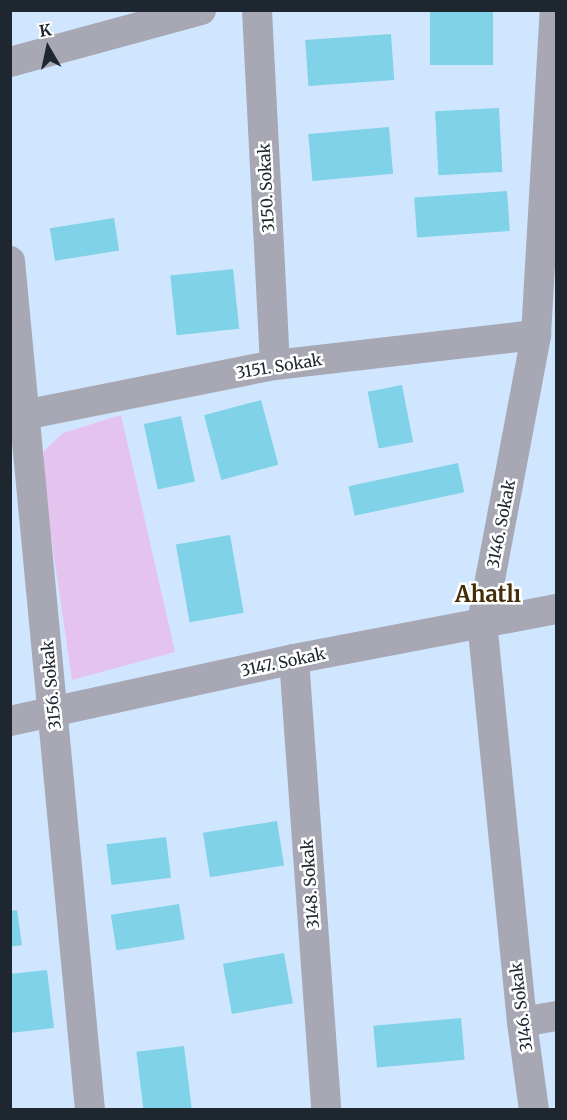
<!DOCTYPE html>
<html>
<head>
<meta charset="utf-8">
<style>
	body { margin:0 }
	#map { position:relative; width:567px; height:1120px; overflow:hidden; background:#d0e6fe; font-family:Merriweather,serif }
	div>[style] { position:absolute }
	[style*='--x'] { left:calc(var(--x)*1px); top:calc(var(--y)*1px); width:calc(var(--w)*1px); rotate:calc(var(--a)*1deg) }
	.green>* { inset:0; background:#e5c3ef }
	.building>* { inset:0; background:#7fd2e7; transform-origin:0 0 }
	.street>* { height:30px; margin:-15px; padding:0 15px; transform-origin:15px; border-radius:15px; background:#a7a8b4 }
	span { translate:-50% -50%; white-space:nowrap; text-align:center; line-height:1.15; -webkit-text-stroke:5px #fff; paint-order:stroke }
	.street-label { font-size:16px; color:#1e262f }
	.district-label { font-size:22px; color:#422d06; font-weight:700 }
	.frame { position:absolute; inset:0; border:12px solid #1e262f; pointer-events:none }
	.north { position:absolute; left:18px; top:18px; width:60px; height:60px; -webkit-text-stroke:4px #fff; paint-order:stroke; rotate:351deg; font-size:16px; font-weight:700; line-height:24px; text-align:center; color:#1e262f }
	.north::after { content:''; display:block; margin:auto; width:21px; height:27px; background:#1e262f; clip-path:polygon(50% 0,100% 100%,50% 72%,0 100%) }
</style>
</head>
<body>
<div id="map">
	<div class="green">
		<div style="clip-path:polygon(121px 415px,175px 652px,72px 680px,42px 474px,44px 451px,63px 433px)"></div>
	</div>
	<div class="building">
		<div style="left:430px;top:10px;width:63px;height:55px"></div>
		<div style="left:391px;top:34px;width:46px;height:86px;rotate:86deg"></div>
		<div style="left:499px;top:108px;width:64px;height:64px;rotate:87deg"></div>
		<div style="left:389px;top:127px;width:47px;height:81px;rotate:85deg"></div>
		<div style="left:507px;top:191px;width:40px;height:93px;rotate:86deg"></div>
		<div style="left:114px;top:218px;width:33px;height:65px;rotate:81deg"></div>
		<div style="left:233px;top:269px;width:60px;height:63px;rotate:84deg"></div>
		<div style="left:402px;top:385px;width:58px;height:35px;rotate:79deg"></div>
		<div style="left:261px;top:400px;width:67px;height:59px;rotate:75deg"></div>
		<div style="left:181px;top:416px;width:67px;height:38px;rotate:78deg"></div>
		<div style="left:458px;top:463px;width:30px;height:112px;rotate:78deg"></div>
		<div style="left:230px;top:535px;width:79px;height:55px;rotate:80deg"></div>
		<div style="left:277px;top:821px;width:45px;height:75px;rotate:81deg"></div>
		<div style="left:166px;top:837px;width:41px;height:60px;rotate:83deg"></div>
		<div style="left:179px;top:904px;width:36px;height:69px;rotate:81deg"></div>
		<div style="clip-path:polygon(17px 910px,22px 945px,10px 947px,10px 911px)"></div>
		<div style="left:284px;top:953px;width:51px;height:62px;rotate:80deg"></div>
		<div style="clip-path:polygon(47px 970px,54px 1028px,10px 1033px,10px 974px)"></div>
		<div style="left:461px;top:1018px;width:42px;height:88px;rotate:85deg"></div>
		<div style="left:184px;top:1046px;width:64px;height:48px;rotate:83deg"></div>
	</div>
	<div class="street">
		<div style="--x:257;--y:10;--w:355;--a:87.1"></div>
		<div style="--x:10;--y:62;--w:198;--a:-15.2"></div>
		<div style="--x:10;--y:261;--w:853;--a:84.62"></div>
		<div style="--x:24;--y:415;--w:256;--a:-11.3"></div>
		<div style="--x:275;--y:365;--w:263;--a:-6.6"></div>
		<div style="--x:294;--y:659;--w:452;--a:85.9"></div>
		<div style="--x:10;--y:721;--w:291;--a:-12.3"></div>
		<div style="--x:294;--y:659;--w:267;--a:-10.8"></div>
		<div style="--x:522;--y:1022;--w:35;--a:-10"></div>
		<div style="--x:534;--y:1110;--w:89;--a:-97.8"></div>
		<div style="--x:522;--y:1022;--w:402;--a:-95.7"></div>
		<div style="--x:482;--y:622;--w:292;--a:-79.3"></div>
		<div style="--x:536;--y:335;--w:326;--a:-86.7"></div>
	</div>
	<div class="street-label">
		<span style="left:266px;top:188px;rotate:-93deg">3150. Sokak</span>
		<span style="left:279px;top:366px;rotate:-9deg">3151. Sokak</span>
		<span style="left:501px;top:524px;rotate:-79deg">3146. Sokak</span>
		<span style="left:283px;top:662px;rotate:-12deg">3147. Sokak</span>
		<span style="left:51px;top:685px;rotate:-95deg">3156. Sokak</span>
		<span style="left:310px;top:884px;rotate:-94deg">3148. Sokak</span>
		<span style="left:521px;top:1007px;rotate:-97deg">3146. Sokak</span>
	</div>
	<div class="district-label">
		<span style="left:488px;top:595px">Ahatlı</span>
	</div>
	<div class="frame"></div>
	<div class="north">K</div>
</div>
</body>
</html>
